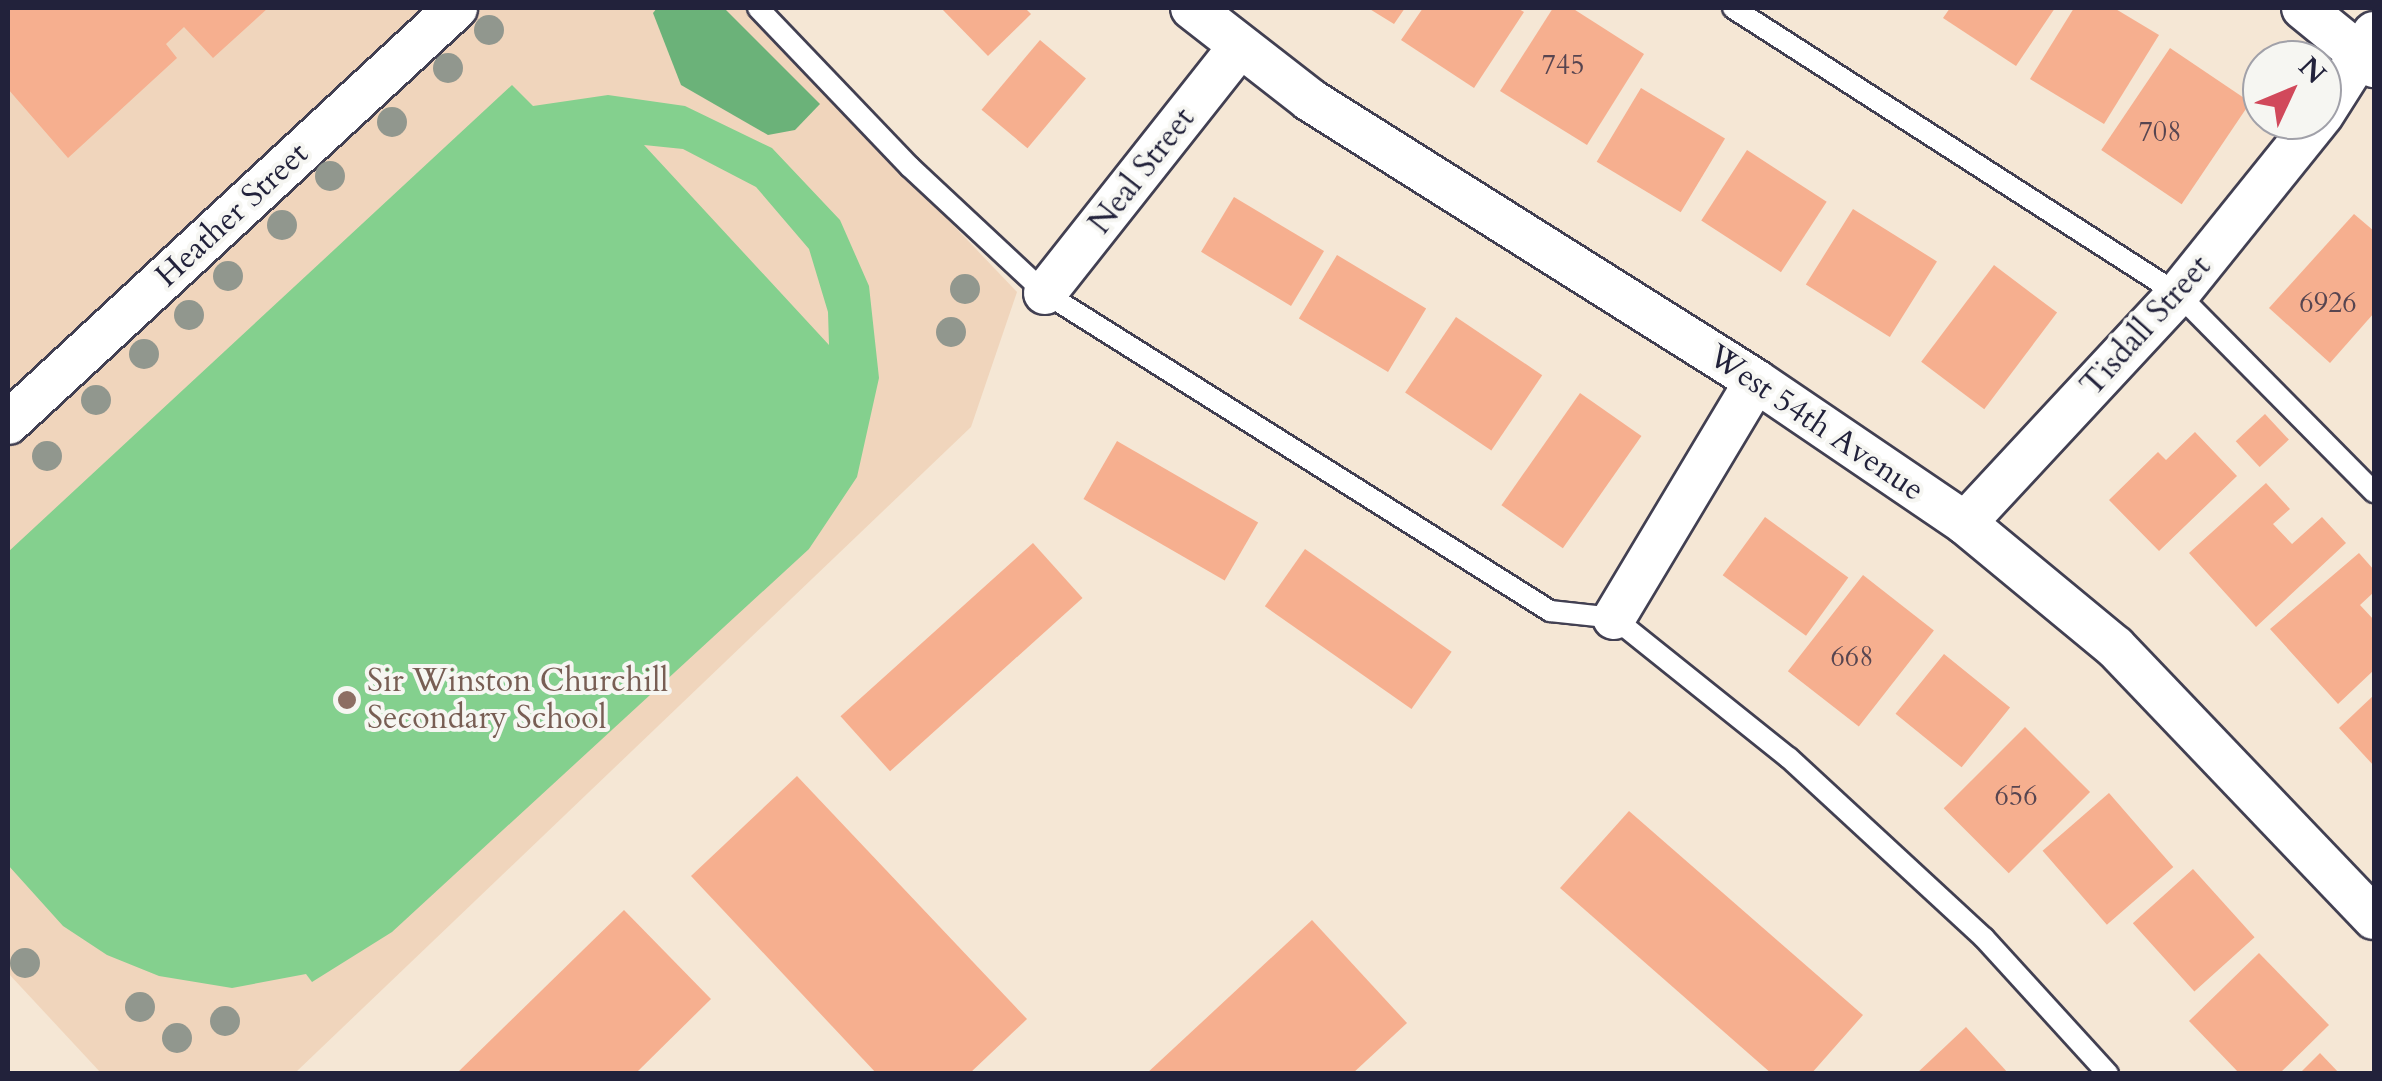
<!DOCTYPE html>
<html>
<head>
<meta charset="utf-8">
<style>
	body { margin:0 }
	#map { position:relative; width:2382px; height:1081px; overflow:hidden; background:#f5e7d5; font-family:Cardo,serif }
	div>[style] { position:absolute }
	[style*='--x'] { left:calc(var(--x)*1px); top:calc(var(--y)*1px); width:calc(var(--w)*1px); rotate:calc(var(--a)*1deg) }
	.built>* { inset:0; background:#f0d5bc }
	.green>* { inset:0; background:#84d08e }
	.forest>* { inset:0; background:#6bb279 }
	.building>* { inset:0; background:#f6af8f; transform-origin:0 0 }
	.roads { filter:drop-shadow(2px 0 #424052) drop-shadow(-2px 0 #424052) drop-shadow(0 2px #424052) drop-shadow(0 -2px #424052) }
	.lane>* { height:20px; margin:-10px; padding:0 10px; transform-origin:10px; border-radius:10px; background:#fff }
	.street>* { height:42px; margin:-21px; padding:0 21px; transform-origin:21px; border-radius:21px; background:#fff }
	.trees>* { width:30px; height:30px; margin:-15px; border-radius:50%; background:#91978e }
	.dots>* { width:28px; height:28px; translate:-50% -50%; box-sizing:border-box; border:5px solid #f6f6f2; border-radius:50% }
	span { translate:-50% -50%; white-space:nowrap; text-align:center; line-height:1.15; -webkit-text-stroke:8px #f6f6f2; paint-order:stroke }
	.number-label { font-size:28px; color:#574550 }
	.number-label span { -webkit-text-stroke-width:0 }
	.street-label { font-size:32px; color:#22223b }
	.education-label { font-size:32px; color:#785e54 }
	.left { translate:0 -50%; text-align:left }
	.frame { position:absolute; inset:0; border:10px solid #22223b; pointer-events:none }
	.north { position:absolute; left:2242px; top:40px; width:100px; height:100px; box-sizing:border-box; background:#f6f6f2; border:2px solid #a1a1a9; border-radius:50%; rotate:46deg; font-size:28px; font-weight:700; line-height:40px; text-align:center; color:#22223b }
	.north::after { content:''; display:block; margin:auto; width:35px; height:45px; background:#d1495b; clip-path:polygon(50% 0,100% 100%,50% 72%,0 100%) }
</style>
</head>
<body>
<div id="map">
	<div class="built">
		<div style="clip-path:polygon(8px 8px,746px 8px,1017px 292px,971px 427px,295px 1073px,101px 1073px,8px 973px)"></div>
	</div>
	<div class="green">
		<div style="clip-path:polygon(evenodd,512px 85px,533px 106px,608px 95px,685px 106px,772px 148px,840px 220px,869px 286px,879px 378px,857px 477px,809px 549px,392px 932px,312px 982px,306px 974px,232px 988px,159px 976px,107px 955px,63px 926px,8px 865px,8px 552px,512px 85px,644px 145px,683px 149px,756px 187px,809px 249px,828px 312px,829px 345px,644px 145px)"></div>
	</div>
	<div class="forest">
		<div style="clip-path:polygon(657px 8px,724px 8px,820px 104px,795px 130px,768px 135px,681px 85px,653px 13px)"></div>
	</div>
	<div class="building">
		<div style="clip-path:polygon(8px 8px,268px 8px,213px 58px,184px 27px,166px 44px,177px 58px,68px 158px,8px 89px)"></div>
		<div style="clip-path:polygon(941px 8px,1025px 8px,1031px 14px,988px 56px)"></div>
		<div style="clip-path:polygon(1368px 8px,1405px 8px,1394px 24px)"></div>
		<div style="clip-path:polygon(1423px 8px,1517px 8px,1524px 12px,1474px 88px,1401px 40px)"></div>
		<div style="clip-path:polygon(1553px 8px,1572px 8px,1644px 54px,1587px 145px,1500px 91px)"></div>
		<div style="clip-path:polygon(1950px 8px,2055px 8px,2016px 66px,1943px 18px)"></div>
		<div style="clip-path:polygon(2074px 8px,2114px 8px,2159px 35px,2104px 124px,2030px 79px)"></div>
		<div style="left:1040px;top:40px;width:60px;height:91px;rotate:40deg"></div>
		<div style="left:2170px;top:48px;width:97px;height:123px;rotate:34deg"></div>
		<div style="left:1641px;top:88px;width:98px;height:86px;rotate:31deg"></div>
		<div style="left:1747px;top:150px;width:95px;height:84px;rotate:33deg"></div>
		<div style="left:1234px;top:197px;width:105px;height:64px;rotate:31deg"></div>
		<div style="left:1853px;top:209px;width:99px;height:89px;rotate:32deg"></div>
		<div style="clip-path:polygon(2354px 214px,2374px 231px,2374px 313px,2330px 363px,2269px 308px)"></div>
		<div style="left:1337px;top:255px;width:104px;height:74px;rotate:31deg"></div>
		<div style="left:1994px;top:265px;width:79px;height:121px;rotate:37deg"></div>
		<div style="left:1456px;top:317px;width:104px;height:91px;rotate:34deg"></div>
		<div style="left:1580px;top:393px;width:75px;height:137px;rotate:35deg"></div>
		<div style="left:2265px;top:414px;width:35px;height:40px;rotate:47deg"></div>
		<div style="clip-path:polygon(2195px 432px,2237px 476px,2159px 551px,2109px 500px,2158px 452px,2166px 460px)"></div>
		<div style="left:1117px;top:441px;width:163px;height:67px;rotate:30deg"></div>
		<div style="clip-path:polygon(2266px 483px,2290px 509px,2273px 524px,2292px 544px,2322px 517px,2346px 543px,2256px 627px,2189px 553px)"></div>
		<div style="left:1765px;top:517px;width:103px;height:72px;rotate:36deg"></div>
		<div style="left:1033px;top:543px;width:74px;height:259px;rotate:48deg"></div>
		<div style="left:1305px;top:549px;width:179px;height:70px;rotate:35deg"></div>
		<div style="clip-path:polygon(2359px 553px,2374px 570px,2374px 592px,2360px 605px,2374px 620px,2374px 670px,2338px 704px,2270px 629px)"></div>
		<div style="left:1863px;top:575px;width:90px;height:122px;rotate:38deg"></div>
		<div style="left:1944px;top:654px;width:85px;height:77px;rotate:39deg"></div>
		<div style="clip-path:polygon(2374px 695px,2374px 766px,2339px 728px)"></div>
		<div style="left:2025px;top:727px;width:92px;height:115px;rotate:45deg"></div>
		<div style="clip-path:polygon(797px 776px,1027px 1019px,969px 1074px,877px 1074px,691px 876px)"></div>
		<div style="left:2109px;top:793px;width:98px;height:88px;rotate:49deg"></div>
		<div style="clip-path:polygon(1629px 811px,1863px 1015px,1811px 1074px,1772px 1074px,1560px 888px)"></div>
		<div style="left:2193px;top:869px;width:92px;height:81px;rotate:48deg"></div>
		<div style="clip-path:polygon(624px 910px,711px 999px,635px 1074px,456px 1074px)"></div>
		<div style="clip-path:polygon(1312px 920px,1407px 1023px,1352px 1074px,1146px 1074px)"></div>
		<div style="clip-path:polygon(2259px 953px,2329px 1025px,2279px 1074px,2240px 1074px,2189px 1021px)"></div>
		<div style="clip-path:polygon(1966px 1027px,2009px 1074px,1916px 1074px)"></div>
		<div style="clip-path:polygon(2320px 1053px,2340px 1074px,2299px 1074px)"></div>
	</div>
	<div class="roads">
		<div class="lane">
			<div style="--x:758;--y:8;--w:220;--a:46.3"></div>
			<div style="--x:910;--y:167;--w:185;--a:43"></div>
			<div style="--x:1045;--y:293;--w:597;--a:32.2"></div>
			<div style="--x:1550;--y:611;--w:64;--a:6.2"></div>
			<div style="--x:1614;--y:618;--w:224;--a:38.7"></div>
			<div style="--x:1789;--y:758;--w:265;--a:42.7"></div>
			<div style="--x:1984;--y:938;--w:184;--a:47.6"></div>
			<div style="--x:1733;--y:8;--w:529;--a:32.73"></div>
			<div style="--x:2178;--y:294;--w:279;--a:45.3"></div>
		</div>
		<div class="street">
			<div style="--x:1192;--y:8;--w:150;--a:37.9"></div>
			<div style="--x:1310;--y:100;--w:527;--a:32.21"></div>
			<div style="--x:1756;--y:381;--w:253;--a:34.2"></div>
			<div style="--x:1965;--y:523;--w:195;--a:39.6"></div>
			<div style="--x:2115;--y:647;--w:375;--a:46.3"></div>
			<div style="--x:2303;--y:8;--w:92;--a:39.2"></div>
			<div style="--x:2322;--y:115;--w:97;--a:-57.6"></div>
			<div style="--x:1045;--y:293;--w:311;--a:-51.7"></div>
			<div style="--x:8;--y:423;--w:611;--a:-42.81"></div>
			<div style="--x:1965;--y:523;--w:313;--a:-47.1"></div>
			<div style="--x:2178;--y:294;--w:223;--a:-51.2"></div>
			<div style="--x:1614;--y:618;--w:276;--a:-59.1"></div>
		</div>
	</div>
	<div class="trees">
		<div style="left:489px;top:30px"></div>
		<div style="left:448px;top:68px"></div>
		<div style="left:392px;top:122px"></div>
		<div style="left:330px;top:176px"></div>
		<div style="left:282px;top:225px"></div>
		<div style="left:228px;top:276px"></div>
		<div style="left:965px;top:289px"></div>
		<div style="left:189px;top:315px"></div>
		<div style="left:951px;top:332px"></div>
		<div style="left:144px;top:354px"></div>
		<div style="left:96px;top:400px"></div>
		<div style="left:47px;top:456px"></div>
		<div style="left:25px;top:963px"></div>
		<div style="left:140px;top:1007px"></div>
		<div style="left:225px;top:1021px"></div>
		<div style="left:177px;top:1038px"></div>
	</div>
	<div class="dots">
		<div style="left:347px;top:700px;background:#8d6e63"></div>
	</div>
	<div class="number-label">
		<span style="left:1563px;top:65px">745</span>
		<span style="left:2160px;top:132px">708</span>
		<span style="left:2328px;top:303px">6926</span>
		<span style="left:1852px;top:657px">668</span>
		<span style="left:2016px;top:796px">656</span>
	</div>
	<div class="street-label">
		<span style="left:1142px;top:171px;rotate:-52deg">Neal Street</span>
		<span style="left:232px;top:215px;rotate:-43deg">Heather Street</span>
		<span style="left:2146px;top:326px;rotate:-48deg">Tisdall Street</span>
		<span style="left:1816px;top:423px;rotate:34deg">West 54th Avenue</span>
	</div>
	<div class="education-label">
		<span class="left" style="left:367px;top:700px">Sir Winston Churchill<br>Secondary School</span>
	</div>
	<div class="frame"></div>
	<div class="north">N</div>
</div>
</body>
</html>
